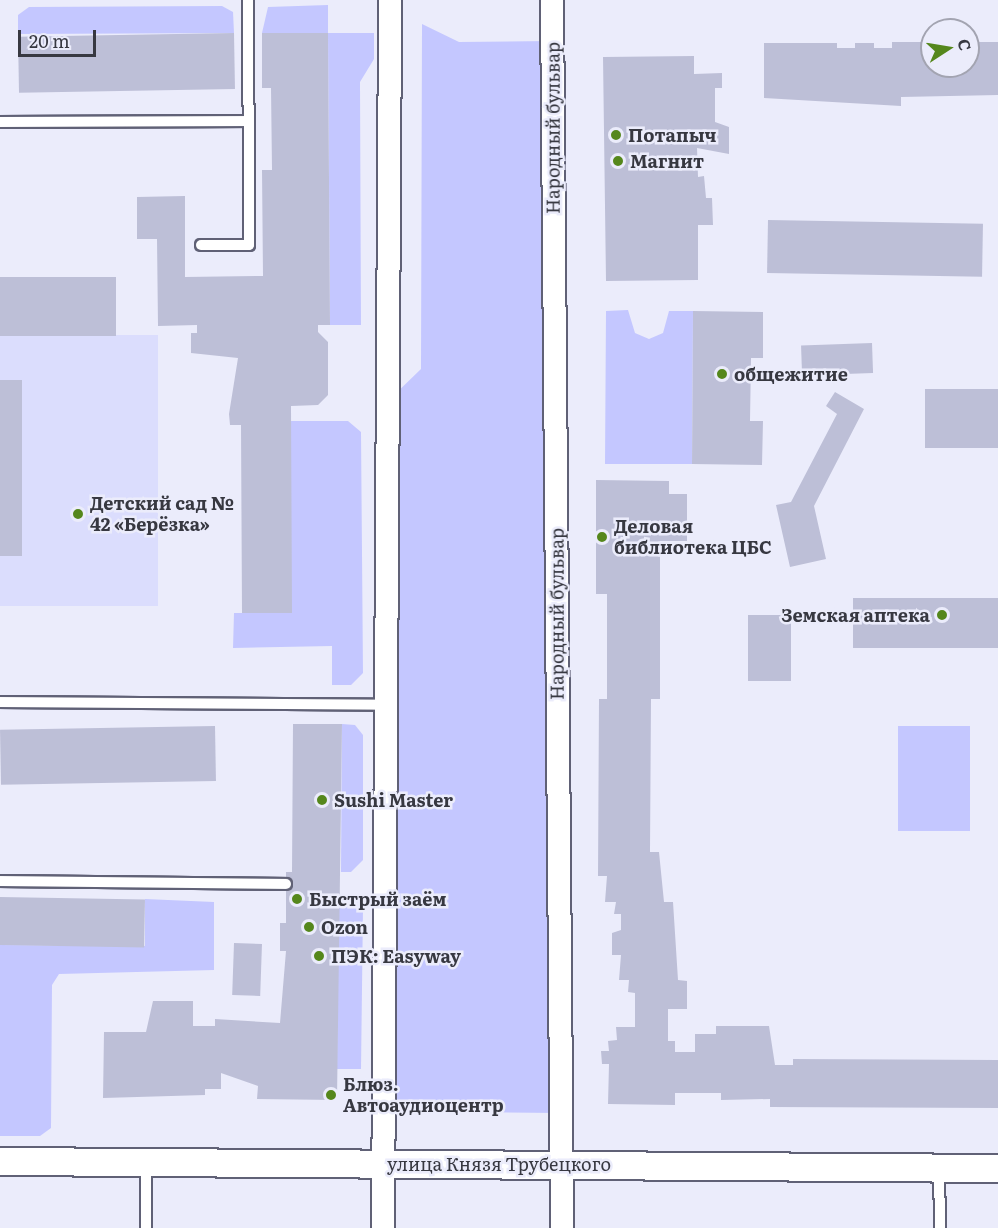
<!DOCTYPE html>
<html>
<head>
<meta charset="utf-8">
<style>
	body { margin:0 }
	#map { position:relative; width:998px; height:1228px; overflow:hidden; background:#ebecfb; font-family:Literata,serif }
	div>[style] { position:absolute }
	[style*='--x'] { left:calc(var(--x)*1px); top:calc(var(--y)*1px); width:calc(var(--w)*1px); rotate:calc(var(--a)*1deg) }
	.built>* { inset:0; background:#dbddfd; transform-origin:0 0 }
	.green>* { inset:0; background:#c4c7ff; transform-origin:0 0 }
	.building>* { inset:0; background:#bdbfd7; transform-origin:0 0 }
	.roads { filter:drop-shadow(2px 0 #606176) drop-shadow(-2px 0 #606176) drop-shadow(0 2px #606176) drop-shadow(0 -2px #606176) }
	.service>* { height:10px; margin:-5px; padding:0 5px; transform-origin:5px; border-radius:5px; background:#fff }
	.minor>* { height:22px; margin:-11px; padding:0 11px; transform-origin:11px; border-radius:11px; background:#fff }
	.tertiary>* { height:27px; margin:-13.5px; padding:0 13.5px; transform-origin:13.5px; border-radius:13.5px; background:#fff }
	.dots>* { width:16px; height:16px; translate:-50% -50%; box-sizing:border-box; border:3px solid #ebecfb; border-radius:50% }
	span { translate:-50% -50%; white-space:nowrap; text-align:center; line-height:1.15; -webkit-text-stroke:5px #ebecfb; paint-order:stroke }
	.street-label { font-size:18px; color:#373841 }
	.poi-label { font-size:18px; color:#373841; font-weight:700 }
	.left { translate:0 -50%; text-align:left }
	.right { translate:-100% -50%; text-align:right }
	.north { position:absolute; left:920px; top:18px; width:60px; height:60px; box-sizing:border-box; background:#ebecfb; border:2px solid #a3a4b1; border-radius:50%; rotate:78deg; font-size:16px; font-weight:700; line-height:24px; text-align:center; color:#373841 }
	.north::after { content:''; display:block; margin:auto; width:21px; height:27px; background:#55871c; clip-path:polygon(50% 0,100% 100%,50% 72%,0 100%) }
	.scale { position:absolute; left:18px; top:30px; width:78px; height:27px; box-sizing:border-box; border:3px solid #373841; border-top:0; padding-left:8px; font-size:18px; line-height:21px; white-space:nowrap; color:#373841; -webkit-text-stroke:4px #ebecfb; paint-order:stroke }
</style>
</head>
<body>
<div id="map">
	<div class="built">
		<div style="left:158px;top:335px;width:271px;height:158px;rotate:90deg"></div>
	</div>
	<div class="green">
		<div style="clip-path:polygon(328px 5px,328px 33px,374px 33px,374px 59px,360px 82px,361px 325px,330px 325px,328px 34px,262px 33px,268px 7px)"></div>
		<div style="clip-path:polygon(222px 6px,233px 12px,234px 33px,18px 34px,18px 15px,29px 7px)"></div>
		<div style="clip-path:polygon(422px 24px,459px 42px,550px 41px,558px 1113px,388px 1111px,389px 400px,421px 369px)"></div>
		<div style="clip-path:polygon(628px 310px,635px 333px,649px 339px,663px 333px,669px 311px,693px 311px,692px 464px,605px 464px,606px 311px)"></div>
		<div style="clip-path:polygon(291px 421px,348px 421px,361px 432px,363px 673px,351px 685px,332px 685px,332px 646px,233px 648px,234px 613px,291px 613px)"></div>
		<div style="clip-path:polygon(342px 724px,355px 725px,363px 735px,363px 860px,351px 872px,341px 872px)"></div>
		<div style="left:898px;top:726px;width:72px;height:105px"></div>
		<div style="clip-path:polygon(338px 896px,355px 897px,363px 907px,361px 1069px,337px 1069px)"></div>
		<div style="clip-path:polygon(145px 899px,214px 902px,214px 970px,59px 974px,52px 985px,51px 1128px,40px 1136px,0 1136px,0 945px,145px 946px)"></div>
	</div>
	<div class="building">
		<div style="left:234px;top:33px;width:56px;height:216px;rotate:89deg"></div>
		<div style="clip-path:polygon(262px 33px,328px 33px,330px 325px,318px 325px,318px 332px,328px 342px,328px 395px,318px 405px,291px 406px,292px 613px,242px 613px,241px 425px,230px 425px,229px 414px,238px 358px,191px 353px,191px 333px,197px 333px,197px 325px,158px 326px,157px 239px,137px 239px,137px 197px,185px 196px,185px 277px,263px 276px,262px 170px,272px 170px,271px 88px,262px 88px)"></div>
		<div style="clip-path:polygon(892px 42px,932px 42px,932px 66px,968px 66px,968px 42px,998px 42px,998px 95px,901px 97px,901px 106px,764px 98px,764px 43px,837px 43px,837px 48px,855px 48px,855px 43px,874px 43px,874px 48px,892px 48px)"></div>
		<div style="clip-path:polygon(694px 56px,694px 74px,722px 73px,722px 88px,715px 88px,715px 122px,729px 127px,729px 154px,697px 148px,698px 177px,704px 176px,706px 198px,712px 198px,713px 225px,698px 225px,698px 280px,606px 281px,603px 57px)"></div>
		<div style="left:768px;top:220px;width:215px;height:53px;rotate:1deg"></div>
		<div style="left:0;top:277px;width:116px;height:59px"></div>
		<div style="clip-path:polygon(693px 311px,763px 312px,763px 358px,751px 358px,750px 421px,763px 421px,762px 465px,692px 464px)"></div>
		<div style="left:872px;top:343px;width:30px;height:71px;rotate:88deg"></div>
		<div style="left:0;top:380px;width:22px;height:176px"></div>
		<div style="left:998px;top:389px;width:59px;height:73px;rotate:90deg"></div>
		<div style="clip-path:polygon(835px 392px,864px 409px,814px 506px,826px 559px,790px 567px,776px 505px,791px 502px,837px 414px,826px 406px)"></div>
		<div style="clip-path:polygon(596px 480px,669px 481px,669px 494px,687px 494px,687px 541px,660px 541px,660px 699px,651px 699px,650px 852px,659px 852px,664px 902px,673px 902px,678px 980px,687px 981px,687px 1009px,668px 1009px,668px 1041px,675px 1041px,675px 1052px,695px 1052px,695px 1034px,716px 1034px,716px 1026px,769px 1026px,775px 1065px,793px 1065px,793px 1059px,998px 1060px,998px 1108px,770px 1107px,770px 1099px,721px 1100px,721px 1093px,675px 1093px,675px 1105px,608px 1104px,609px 1064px,602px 1064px,601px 1051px,609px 1051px,608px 1041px,617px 1040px,616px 1027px,635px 1027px,635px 993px,628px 992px,629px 980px,619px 980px,621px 955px,612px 955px,612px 933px,621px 930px,621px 914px,614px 914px,616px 902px,605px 902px,607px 876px,598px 876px,599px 699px,607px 699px,607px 594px,596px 594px)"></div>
		<div style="left:998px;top:598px;width:50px;height:145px;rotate:90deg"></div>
		<div style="left:748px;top:615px;width:43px;height:66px"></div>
		<div style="clip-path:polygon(293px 724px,342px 724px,337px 1100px,257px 1099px,258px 1086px,221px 1073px,221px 1089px,205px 1089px,205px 1095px,103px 1098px,104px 1032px,146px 1032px,153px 1001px,193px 1001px,193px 1026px,215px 1026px,215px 1019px,280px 1023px,286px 951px,280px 951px,280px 923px,286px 923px,286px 872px,292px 872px)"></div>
		<div style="left:215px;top:726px;width:55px;height:215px;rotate:89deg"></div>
		<div style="left:0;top:897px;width:145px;height:48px;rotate:1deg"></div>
		<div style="left:234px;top:943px;width:28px;height:52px;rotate:2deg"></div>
	</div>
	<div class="roads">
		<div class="service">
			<div style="--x:0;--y:122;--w:249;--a:-0.2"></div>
			<div style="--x:201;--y:245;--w:48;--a:0"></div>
			<div style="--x:249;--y:245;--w:245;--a:-90.2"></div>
			<div style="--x:0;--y:702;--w:386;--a:0.4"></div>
			<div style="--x:0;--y:881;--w:286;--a:0.6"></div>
			<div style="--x:939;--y:1168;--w:60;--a:89"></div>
			<div style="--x:146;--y:1228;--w:66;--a:-90"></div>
		</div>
		<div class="minor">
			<div style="--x:552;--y:0;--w:1228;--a:89.53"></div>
			<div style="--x:383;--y:1228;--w:1228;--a:-89.67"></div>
		</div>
		<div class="tertiary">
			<div style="--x:0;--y:1161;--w:998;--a:0.4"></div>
		</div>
	</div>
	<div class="dots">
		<div style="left:616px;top:135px;background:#55871c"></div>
		<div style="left:618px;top:161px;background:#55871c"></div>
		<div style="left:722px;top:374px;background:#55871c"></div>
		<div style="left:78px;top:514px;background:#55871c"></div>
		<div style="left:602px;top:537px;background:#55871c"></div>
		<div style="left:942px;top:615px;background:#55871c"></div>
		<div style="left:322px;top:800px;background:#55871c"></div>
		<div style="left:297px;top:899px;background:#55871c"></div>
		<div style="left:309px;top:927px;background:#55871c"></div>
		<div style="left:319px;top:956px;background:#55871c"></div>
		<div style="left:331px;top:1095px;background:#55871c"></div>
	</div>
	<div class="street-label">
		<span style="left:553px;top:128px;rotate:-90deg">Народный бульвар</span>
		<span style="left:557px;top:614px;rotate:-90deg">Народный бульвар</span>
		<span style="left:499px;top:1164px">улица Князя Трубецкого</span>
	</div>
	<div class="poi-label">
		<span class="left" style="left:628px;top:135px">Потапыч</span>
		<span class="left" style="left:630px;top:161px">Магнит</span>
		<span class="left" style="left:734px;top:374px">общежитие</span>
		<span class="left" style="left:90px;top:514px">Детский сад №<br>42 «Берёзка»</span>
		<span class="left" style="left:614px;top:537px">Деловая<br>библиотека ЦБС</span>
		<span class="right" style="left:930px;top:615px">Земская аптека</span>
		<span class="left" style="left:334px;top:800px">Sushi Master</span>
		<span class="left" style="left:309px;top:899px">Быстрый заём</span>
		<span class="left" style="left:321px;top:927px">Ozon</span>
		<span class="left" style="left:331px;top:956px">ПЭК: Easyway</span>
		<span class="left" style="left:343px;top:1095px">Блюз.<br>Автоаудиоцентр</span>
	</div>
	<div class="north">С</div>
	<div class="scale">20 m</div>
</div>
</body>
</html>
